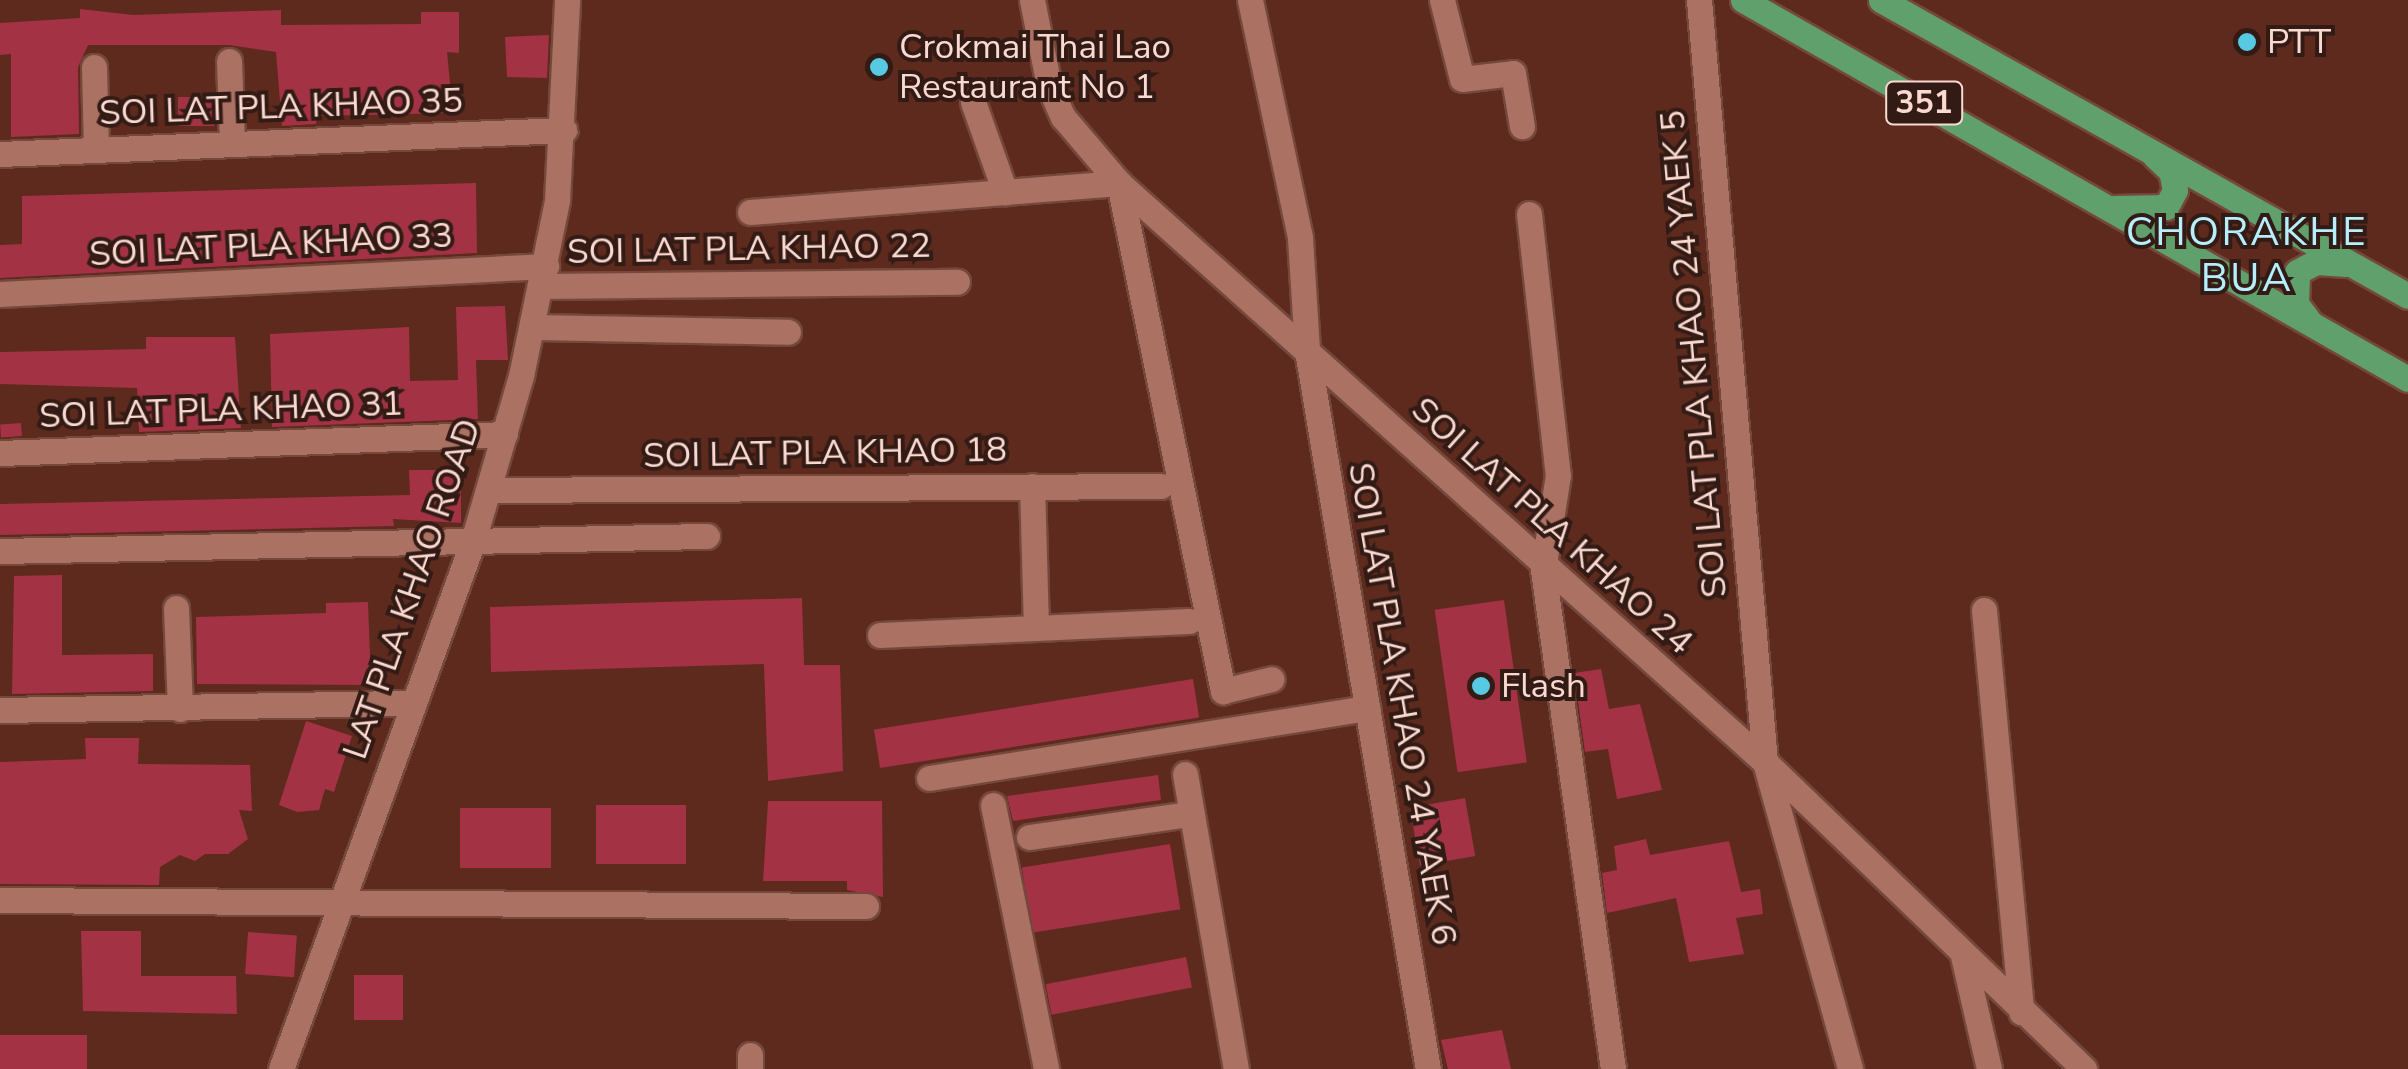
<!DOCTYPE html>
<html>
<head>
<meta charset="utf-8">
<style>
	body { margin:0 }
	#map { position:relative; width:2408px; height:1069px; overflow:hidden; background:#5d2a1d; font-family:"Nunito Sans",sans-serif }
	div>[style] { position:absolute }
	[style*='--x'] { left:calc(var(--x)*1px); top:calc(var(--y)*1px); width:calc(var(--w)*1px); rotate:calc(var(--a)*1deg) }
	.building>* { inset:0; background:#a33245; transform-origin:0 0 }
	.roads { filter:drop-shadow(2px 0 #74483d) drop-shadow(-2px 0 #74483d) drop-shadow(0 2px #74483d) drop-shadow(0 -2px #74483d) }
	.minor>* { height:25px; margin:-12.5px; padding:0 12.5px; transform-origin:12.5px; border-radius:12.5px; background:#ab7162 }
	.secondary>* { height:25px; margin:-12.5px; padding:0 12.5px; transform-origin:12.5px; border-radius:12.5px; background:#ab7162 }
	.primary>* { height:25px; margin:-12.5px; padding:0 12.5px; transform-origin:12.5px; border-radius:12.5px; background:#5fa06c }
	.dots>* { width:28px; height:28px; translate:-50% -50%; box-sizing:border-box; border:5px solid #331b15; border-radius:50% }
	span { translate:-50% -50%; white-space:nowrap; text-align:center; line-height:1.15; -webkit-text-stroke:8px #331b15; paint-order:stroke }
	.shield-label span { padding:2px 8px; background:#331b15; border:2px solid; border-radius:8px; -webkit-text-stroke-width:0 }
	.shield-label { font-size:32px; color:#fad9d0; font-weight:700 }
	.poi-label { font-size:35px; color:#fad9d0 }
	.left { translate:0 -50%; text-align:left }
	.street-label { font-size:35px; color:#fad9d0 }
	.quarter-label { font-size:40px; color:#b6eefc; letter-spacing:2.5px }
</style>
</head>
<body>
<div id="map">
	<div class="building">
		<div style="clip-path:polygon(80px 9px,133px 15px,281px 10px,281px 25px,421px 24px,421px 12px,459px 12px,459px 53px,447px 52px,453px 113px,317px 116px,316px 124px,282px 126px,276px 52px,229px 45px,88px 45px,78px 67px,79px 134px,11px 137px,11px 54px,0 55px,0 23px,80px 18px)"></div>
		<div style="clip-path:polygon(549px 35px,547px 78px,507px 77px,505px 37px)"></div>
		<div style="left:178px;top:97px;width:36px;height:29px"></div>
		<div style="clip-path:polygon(476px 183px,477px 253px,0 278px,0 245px,22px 244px,22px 196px)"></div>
		<div style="clip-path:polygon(505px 306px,508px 360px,476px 360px,478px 419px,272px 427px,270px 334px,409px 327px,410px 381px,458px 380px,456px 307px)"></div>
		<div style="clip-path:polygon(146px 337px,235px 337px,241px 428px,139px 432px,137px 388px,0 384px,0 352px,146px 349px)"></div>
		<div style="left:21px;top:423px;width:13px;height:21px;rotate:86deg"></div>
		<div style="clip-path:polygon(409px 470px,461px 470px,461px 523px,393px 519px,394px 526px,0 535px,0 504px,410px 495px)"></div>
		<div style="clip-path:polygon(62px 575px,62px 655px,153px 654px,153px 691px,12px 694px,14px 576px)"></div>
		<div style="clip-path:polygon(802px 598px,804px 665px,840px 665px,843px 771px,768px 781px,764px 664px,491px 672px,490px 607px)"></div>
		<div style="left:1504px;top:600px;width:164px;height:70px;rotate:82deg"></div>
		<div style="clip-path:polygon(368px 602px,371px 685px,197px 684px,196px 617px,326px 613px,326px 603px)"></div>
		<div style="clip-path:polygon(1601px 669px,1609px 709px,1640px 704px,1662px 790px,1617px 799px,1608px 749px,1585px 752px,1574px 673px)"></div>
		<div style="left:1193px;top:679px;width:39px;height:323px;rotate:81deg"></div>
		<div style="clip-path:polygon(306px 721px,352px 736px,334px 792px,325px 789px,319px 810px,297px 812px,279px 805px)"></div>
		<div style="clip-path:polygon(85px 738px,139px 738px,138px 764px,250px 765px,252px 811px,239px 810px,248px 839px,228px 854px,205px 854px,195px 861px,180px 855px,160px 867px,159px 885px,0 884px,0 762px,86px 759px)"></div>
		<div style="clip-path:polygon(1158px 775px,1161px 800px,1039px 817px,1013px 821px,1007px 796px)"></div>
		<div style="left:1465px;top:798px;width:59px;height:56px;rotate:80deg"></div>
		<div style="clip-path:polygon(768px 801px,882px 801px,883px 897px,847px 890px,847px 881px,763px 881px)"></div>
		<div style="left:596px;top:805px;width:90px;height:59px"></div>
		<div style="left:460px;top:808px;width:91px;height:60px"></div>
		<div style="clip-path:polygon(1646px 839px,1650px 855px,1729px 841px,1741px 892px,1760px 889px,1763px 914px,1736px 918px,1744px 954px,1689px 962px,1676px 898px,1607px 913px,1602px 873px,1617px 870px,1614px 846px)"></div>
		<div style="left:1170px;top:844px;width:66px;height:150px;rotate:81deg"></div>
		<div style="clip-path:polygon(81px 931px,141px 931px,141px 976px,236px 976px,237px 1014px,83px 1011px)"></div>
		<div style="left:248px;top:932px;width:49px;height:42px;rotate:4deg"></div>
		<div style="left:1186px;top:957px;width:31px;height:143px;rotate:79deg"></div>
		<div style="left:354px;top:975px;width:49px;height:45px"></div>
		<div style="clip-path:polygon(1502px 1030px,1511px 1069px,1448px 1069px,1441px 1040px)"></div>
		<div style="left:0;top:1035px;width:87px;height:34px"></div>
	</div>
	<div class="roads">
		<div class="minor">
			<div style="--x:1032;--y:0;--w:88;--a:78.8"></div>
			<div style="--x:1049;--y:86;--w:34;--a:66"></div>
			<div style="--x:1063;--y:117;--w:87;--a:49.7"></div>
			<div style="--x:1119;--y:183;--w:868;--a:41.87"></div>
			<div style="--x:1765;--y:762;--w:443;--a:43.9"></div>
			<div style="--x:1250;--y:0;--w:243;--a:78.1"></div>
			<div style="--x:1300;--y:238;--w:112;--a:86.4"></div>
			<div style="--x:1307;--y:350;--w:729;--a:80.45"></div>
			<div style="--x:1442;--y:0;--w:81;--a:75.8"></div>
			<div style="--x:1462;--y:79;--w:51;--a:-6.7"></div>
			<div style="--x:1513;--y:73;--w:54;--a:80.4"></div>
			<div style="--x:1699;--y:0;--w:765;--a:85.05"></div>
			<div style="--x:1765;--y:762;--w:319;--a:74.5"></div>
			<div style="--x:229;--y:61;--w:82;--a:87.9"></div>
			<div style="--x:94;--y:67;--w:83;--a:88.6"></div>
			<div style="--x:973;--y:102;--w:96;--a:70.4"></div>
			<div style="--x:0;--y:154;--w:565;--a:-2.44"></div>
			<div style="--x:750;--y:212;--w:370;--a:-4.5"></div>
			<div style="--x:1119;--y:183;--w:519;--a:78.43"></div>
			<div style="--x:1223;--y:691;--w:50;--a:-13.8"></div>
			<div style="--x:1529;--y:214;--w:263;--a:83.7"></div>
			<div style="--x:1558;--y:475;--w:96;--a:99"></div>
			<div style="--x:1543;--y:570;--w:504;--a:82.01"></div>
			<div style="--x:543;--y:286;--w:414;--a:-0.6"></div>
			<div style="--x:0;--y:294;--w:547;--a:-2.94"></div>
			<div style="--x:534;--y:327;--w:254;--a:1.1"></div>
			<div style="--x:0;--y:453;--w:505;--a:-2.15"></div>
			<div style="--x:489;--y:490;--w:672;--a:-0.34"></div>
			<div style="--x:0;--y:551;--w:707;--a:-1.22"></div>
			<div style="--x:176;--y:608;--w:101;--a:87.7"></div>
			<div style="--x:1984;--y:610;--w:404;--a:84.7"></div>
			<div style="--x:1036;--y:628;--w:153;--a:-2.6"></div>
			<div style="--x:880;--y:635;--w:156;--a:-2.6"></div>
			<div style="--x:1036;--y:628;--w:142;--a:-91.6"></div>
			<div style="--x:0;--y:710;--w:411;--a:-1"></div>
			<div style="--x:1185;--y:774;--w:299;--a:80.2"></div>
			<div style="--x:929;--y:778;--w:444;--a:-9.1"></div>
			<div style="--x:993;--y:805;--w:269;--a:78.6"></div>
			<div style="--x:1029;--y:837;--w:162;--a:-8.2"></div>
			<div style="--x:0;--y:900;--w:866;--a:0.4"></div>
			<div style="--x:1963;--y:956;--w:116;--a:77"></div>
			<div style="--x:750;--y:1055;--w:14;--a:90"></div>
		</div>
		<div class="secondary">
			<div style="--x:281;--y:1069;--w:562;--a:-70.02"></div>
			<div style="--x:473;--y:541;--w:172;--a:-73.8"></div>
			<div style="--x:521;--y:376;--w:180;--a:-78.4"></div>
			<div style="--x:557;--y:200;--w:200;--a:-87.1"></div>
		</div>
		<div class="primary">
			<div style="--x:1743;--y:0;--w:765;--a:29.68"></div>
			<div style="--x:1881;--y:0;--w:604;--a:29.32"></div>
			<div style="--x:2113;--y:208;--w:53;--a:-1.1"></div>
			<div style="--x:2166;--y:207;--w:19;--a:-62"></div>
			<div style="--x:2175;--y:190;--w:19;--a:-102"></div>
			<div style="--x:2171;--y:171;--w:22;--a:-137"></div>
			<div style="--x:2309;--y:321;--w:21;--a:-127"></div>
			<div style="--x:2296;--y:304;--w:32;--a:-88"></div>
			<div style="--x:2297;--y:272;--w:21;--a:-28"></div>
			<div style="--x:2316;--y:262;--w:30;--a:4"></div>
		</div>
	</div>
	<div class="dots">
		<div style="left:2247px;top:42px;background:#57c9e2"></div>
		<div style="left:879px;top:67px;background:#57c9e2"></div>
		<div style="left:1481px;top:686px;background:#57c9e2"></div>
	</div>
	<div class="shield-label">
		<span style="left:1924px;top:103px">351</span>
	</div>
	<div class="poi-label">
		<span class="left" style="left:2267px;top:42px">PTT</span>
		<span class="left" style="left:899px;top:67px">Crokmai Thai Lao<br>Restaurant No 1</span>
		<span class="left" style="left:1501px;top:686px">Flash</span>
	</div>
	<div class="street-label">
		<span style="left:281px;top:107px;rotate:-2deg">SOI LAT PLA KHAO 35</span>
		<span style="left:271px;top:245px;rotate:-3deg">SOI LAT PLA KHAO 33</span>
		<span style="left:749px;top:249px;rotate:-1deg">SOI LAT PLA KHAO 22</span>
		<span style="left:1694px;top:354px;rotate:-95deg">SOI LAT PLA KHAO 24 YAEK 5</span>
		<span style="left:221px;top:410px;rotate:-2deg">SOI LAT PLA KHAO 31</span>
		<span style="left:825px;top:453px;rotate:-1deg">SOI LAT PLA KHAO 18</span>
		<span style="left:1552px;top:526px;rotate:42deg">SOI LAT PLA KHAO 24</span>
		<span style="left:412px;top:589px;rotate:-71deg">LAT PLA KHAO ROAD</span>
		<span style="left:1402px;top:704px;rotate:80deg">SOI LAT PLA KHAO 24 YAEK 6</span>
	</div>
	<div class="quarter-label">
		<span style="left:2247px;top:255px">CHORAKHE<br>BUA</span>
	</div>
</div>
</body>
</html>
